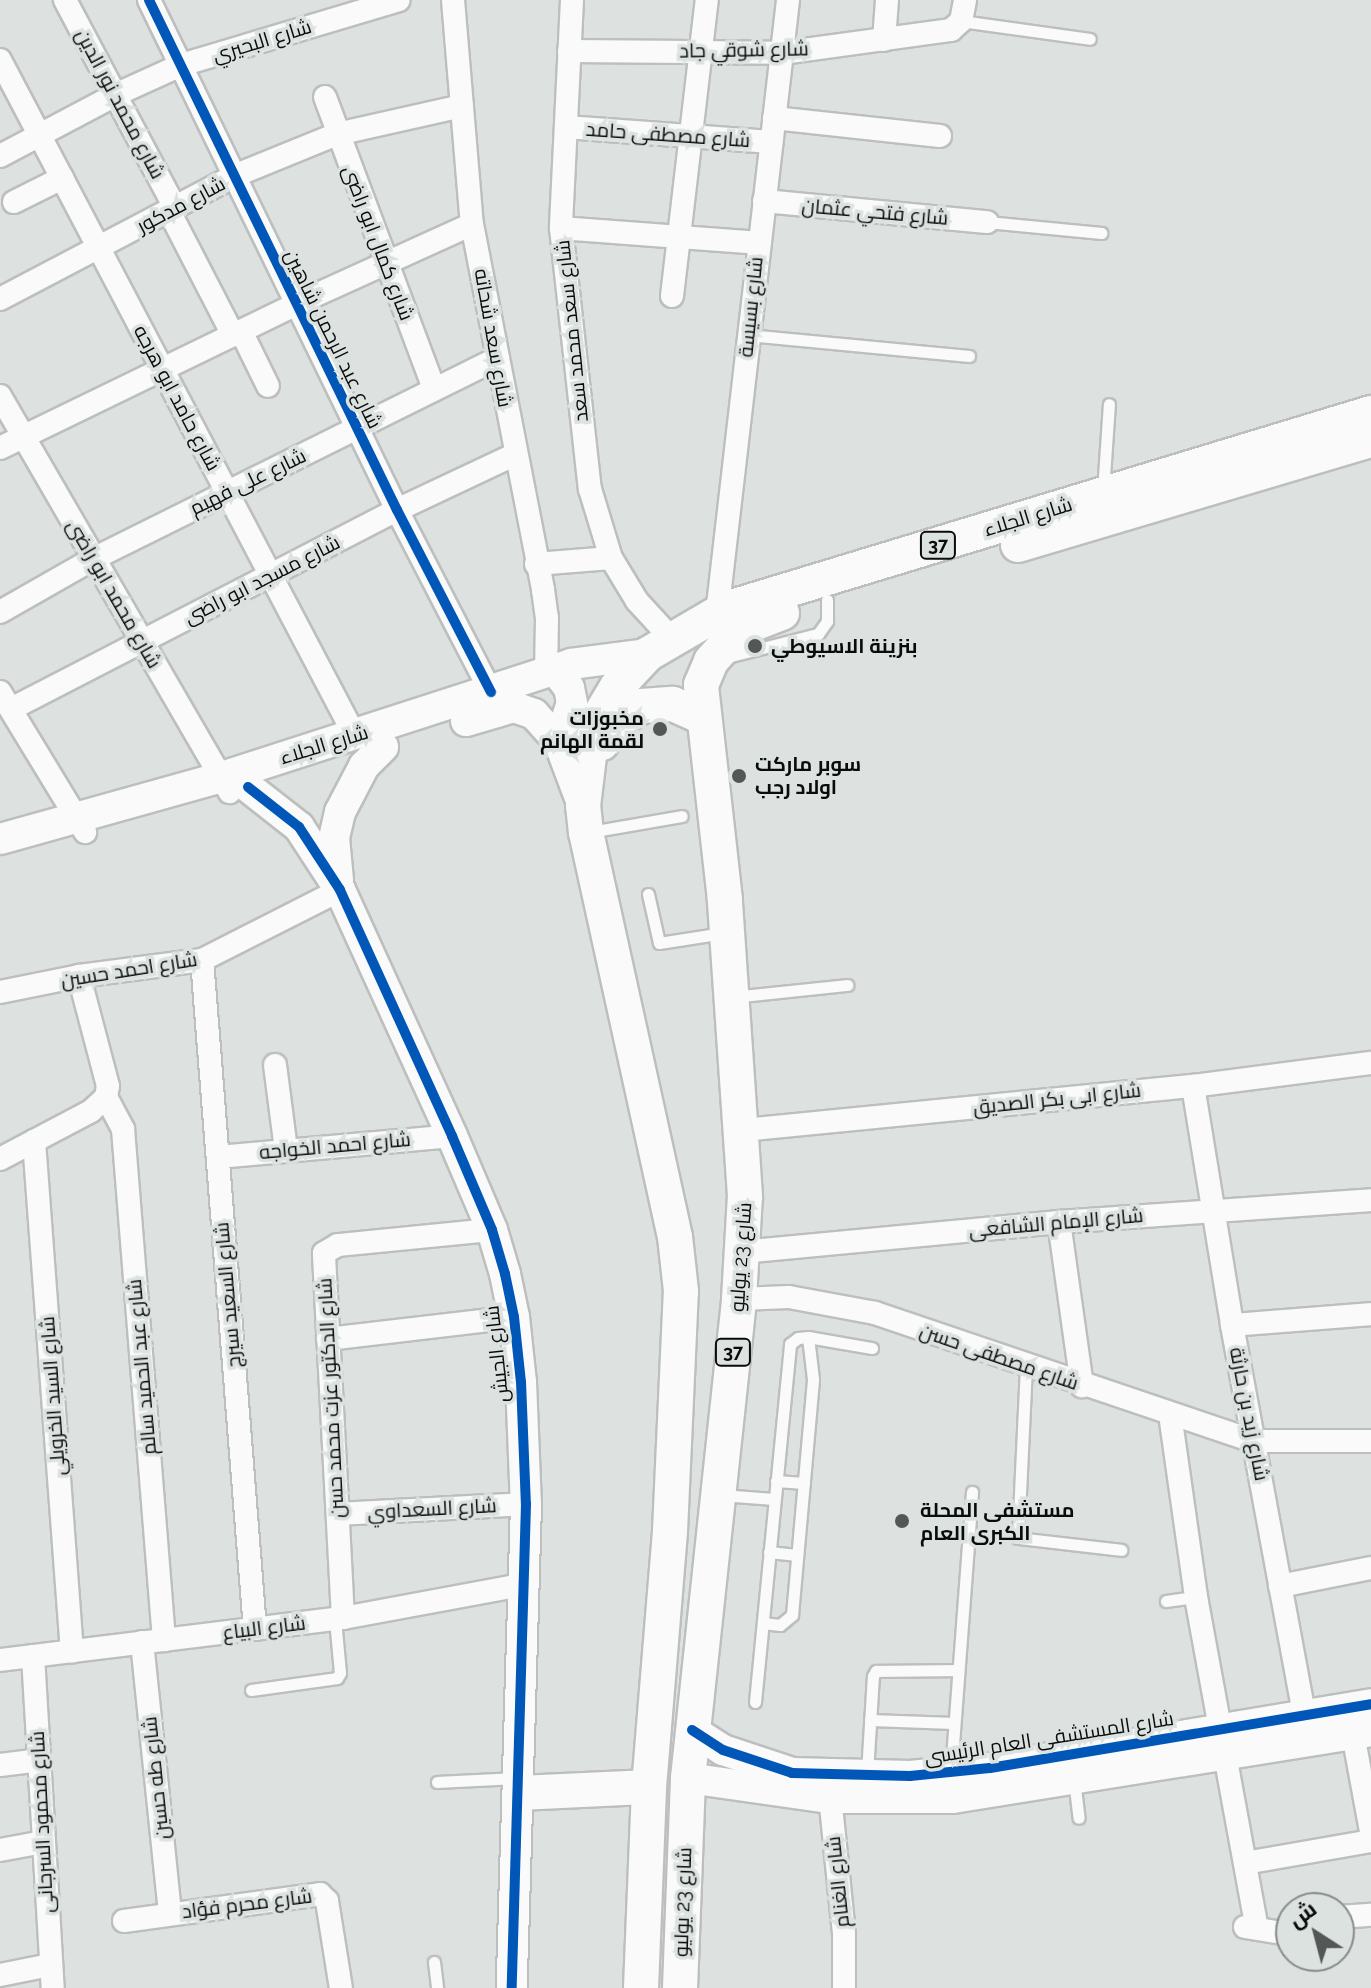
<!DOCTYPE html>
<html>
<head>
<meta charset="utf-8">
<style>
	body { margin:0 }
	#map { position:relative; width:1371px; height:1988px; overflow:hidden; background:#dde1df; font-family:Raleway,Cairo,sans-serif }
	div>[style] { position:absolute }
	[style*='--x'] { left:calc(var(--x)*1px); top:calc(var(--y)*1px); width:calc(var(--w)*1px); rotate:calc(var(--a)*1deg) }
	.roads { filter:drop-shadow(2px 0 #bdbfbf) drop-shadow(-2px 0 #bdbfbf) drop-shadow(0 2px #bdbfbf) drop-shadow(0 -2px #bdbfbf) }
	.lane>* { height:11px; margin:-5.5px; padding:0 5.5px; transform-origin:5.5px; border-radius:5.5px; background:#fafafa }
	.street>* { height:22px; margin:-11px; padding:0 11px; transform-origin:11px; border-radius:11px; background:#fafafa }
	.secondary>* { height:30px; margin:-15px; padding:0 15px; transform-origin:15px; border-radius:15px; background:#fafafa }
	.primary>* { height:34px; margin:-17px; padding:0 17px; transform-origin:17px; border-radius:17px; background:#fafafa }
	.cycleway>* { height:10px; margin:-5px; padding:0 5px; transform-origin:5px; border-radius:5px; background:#0057b8 }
	.dots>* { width:22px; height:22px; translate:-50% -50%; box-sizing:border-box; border:4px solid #dce2e0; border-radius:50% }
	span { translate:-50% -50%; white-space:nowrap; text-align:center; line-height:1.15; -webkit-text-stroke:7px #dce2e0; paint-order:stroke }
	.shield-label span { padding:2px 6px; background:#dce2e0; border:2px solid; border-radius:6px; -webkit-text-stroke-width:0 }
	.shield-label { font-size:18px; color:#0a0c0b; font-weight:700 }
	.street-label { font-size:20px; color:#0a0c0b }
	.poi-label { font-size:20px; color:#0a0c0b; font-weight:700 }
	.left { translate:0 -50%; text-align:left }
	.right { translate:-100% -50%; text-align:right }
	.north { position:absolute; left:1275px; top:1892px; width:80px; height:80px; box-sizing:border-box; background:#dce2e0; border:2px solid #888c8b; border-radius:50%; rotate:324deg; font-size:22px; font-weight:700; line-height:32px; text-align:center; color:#0a0c0b }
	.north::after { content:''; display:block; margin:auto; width:28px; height:36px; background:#545755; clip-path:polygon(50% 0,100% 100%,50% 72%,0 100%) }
</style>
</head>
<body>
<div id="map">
	<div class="roads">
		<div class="lane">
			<div style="--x:961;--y:21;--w:130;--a:7.9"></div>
			<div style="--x:987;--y:222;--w:115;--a:5.5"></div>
			<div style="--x:748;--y:335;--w:222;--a:5.4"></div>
			<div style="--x:1103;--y:491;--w:87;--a:-86.1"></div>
			<div style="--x:727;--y:657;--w:94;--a:-14.2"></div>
			<div style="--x:818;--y:634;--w:16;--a:-55"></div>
			<div style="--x:827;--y:621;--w:21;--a:-90"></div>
			<div style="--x:590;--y:832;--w:93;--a:-9.9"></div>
			<div style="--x:648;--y:894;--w:50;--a:77.3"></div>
			<div style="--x:659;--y:943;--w:65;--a:-8.9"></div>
			<div style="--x:733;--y:997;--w:115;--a:-6"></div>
			<div style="--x:1026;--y:1366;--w:172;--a:92.7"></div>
			<div style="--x:1018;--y:1538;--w:104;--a:6.6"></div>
			<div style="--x:776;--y:1481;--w:28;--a:4"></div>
			<div style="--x:721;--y:1495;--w:53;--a:4.3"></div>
			<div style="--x:769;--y:1552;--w:28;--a:6"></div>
			<div style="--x:1166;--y:1601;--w:30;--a:-8"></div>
			<div style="--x:763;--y:1623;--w:17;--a:7"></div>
			<div style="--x:780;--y:1625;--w:16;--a:-40"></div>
			<div style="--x:792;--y:1615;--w:237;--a:-84.9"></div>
			<div style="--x:813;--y:1379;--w:42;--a:-96.8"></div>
			<div style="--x:251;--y:1690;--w:87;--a:-7.9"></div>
			<div style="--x:337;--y:1678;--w:6;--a:-59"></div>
			<div style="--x:340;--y:1673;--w:54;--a:-95.3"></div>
			<div style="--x:755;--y:1702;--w:360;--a:-84.4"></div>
			<div style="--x:790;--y:1344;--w:10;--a:-37"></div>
			<div style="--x:798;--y:1338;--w:10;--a:-6"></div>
			<div style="--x:808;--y:1337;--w:65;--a:9.8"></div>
			<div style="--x:870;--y:1720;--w:84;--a:2"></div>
			<div style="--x:951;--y:1771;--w:280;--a:-85.7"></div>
			<div style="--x:867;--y:1773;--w:97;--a:-86.5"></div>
			<div style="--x:873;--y:1676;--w:6;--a:-59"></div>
			<div style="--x:876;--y:1671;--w:82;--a:-0.7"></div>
			<div style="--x:1074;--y:1780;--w:38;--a:83"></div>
			<div style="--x:437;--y:1782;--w:79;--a:-2.9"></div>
			<div style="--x:434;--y:1962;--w:26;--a:83"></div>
		</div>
		<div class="street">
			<div style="--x:65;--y:0;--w:235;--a:62.1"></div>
			<div style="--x:149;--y:0;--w:567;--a:64.07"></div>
			<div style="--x:397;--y:510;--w:205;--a:62.7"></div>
			<div style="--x:453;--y:0;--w:225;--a:85.2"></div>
			<div style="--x:472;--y:224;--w:373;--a:79"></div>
			<div style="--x:543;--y:590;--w:28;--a:82"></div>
			<div style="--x:547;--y:618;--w:55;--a:91"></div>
			<div style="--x:572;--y:0;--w:228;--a:92.8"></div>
			<div style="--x:561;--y:228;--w:263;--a:83.7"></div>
			<div style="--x:590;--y:489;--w:72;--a:73.1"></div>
			<div style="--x:611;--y:558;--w:50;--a:58.8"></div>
			<div style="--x:637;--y:601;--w:50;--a:47.4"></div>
			<div style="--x:884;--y:40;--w:40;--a:-85.7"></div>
			<div style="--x:569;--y:51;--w:213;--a:0.5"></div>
			<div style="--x:782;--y:53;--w:171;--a:-7.8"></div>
			<div style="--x:951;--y:30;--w:13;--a:-42"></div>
			<div style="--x:961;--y:21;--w:21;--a:-79"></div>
			<div style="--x:0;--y:60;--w:764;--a:62.29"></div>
			<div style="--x:325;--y:97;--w:311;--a:69.5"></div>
			<div style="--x:774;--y:118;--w:167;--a:6.2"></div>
			<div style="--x:566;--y:127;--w:206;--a:4.2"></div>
			<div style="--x:0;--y:156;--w:130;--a:-27.9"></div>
			<div style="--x:115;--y:95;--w:72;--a:-24.4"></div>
			<div style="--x:181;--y:65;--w:227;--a:-16.6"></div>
			<div style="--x:764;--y:201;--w:224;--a:5.4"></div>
			<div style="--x:14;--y:202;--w:54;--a:-26.6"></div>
			<div style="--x:169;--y:211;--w:140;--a:62.7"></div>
			<div style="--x:561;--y:228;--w:199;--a:4.3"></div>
			<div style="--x:672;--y:296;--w:298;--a:-83.3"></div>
			<div style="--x:0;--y:299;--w:264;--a:-27.7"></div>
			<div style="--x:234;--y:176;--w:111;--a:-22.2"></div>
			<div style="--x:337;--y:134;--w:128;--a:-12.6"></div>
			<div style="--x:241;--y:331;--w:61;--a:63.9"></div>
			<div style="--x:0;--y:396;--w:458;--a:59.9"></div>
			<div style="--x:0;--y:448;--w:329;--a:-25.9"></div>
			<div style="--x:296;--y:304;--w:193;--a:-24.4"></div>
			<div style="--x:536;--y:564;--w:75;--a:-4.6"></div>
			<div style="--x:0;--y:612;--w:107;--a:-29.7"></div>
			<div style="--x:93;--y:559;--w:452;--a:-26.4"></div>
			<div style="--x:717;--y:614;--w:618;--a:-83.4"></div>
			<div style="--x:0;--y:692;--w:164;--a:58.7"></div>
			<div style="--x:11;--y:709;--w:434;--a:-27.3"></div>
			<div style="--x:397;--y:510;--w:129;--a:-25.2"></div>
			<div style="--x:202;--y:960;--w:671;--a:85.47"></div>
			<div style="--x:0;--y:992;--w:81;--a:-11.4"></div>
			<div style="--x:79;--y:976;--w:124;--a:-7.4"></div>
			<div style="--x:202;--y:960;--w:155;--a:-26.9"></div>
			<div style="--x:275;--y:1065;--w:86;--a:82.6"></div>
			<div style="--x:1193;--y:1086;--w:242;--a:80.7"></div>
			<div style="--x:1232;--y:1325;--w:412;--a:79.5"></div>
			<div style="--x:106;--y:1097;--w:36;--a:62"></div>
			<div style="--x:123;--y:1129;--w:513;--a:85.41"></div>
			<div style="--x:743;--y:1130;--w:452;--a:-5.6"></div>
			<div style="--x:1193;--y:1086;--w:179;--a:-7.4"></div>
			<div style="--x:34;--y:1141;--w:512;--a:85.75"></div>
			<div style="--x:218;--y:1157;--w:235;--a:-5.1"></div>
			<div style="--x:0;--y:1159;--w:103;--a:-27.8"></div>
			<div style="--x:91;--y:1111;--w:21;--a:-43"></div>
			<div style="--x:106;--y:1097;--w:11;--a:-80"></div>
			<div style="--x:108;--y:1086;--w:114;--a:-104.8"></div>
			<div style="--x:1059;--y:1222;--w:166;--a:82"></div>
			<div style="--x:742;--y:1252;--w:318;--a:-5.4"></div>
			<div style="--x:1059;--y:1222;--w:313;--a:-4"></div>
			<div style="--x:739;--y:1299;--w:50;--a:-2.3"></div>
			<div style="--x:789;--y:1297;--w:87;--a:10.5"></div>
			<div style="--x:875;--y:1313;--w:400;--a:18.7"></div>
			<div style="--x:1254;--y:1441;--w:117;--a:0"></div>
			<div style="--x:1232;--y:1325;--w:139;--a:-4.5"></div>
			<div style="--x:328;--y:1339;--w:187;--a:-6.7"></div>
			<div style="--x:1170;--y:1414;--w:185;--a:81.9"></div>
			<div style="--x:1196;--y:1597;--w:337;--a:79.6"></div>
			<div style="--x:338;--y:1514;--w:188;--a:-3"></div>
			<div style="--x:1280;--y:1586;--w:93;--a:-11.2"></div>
			<div style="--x:343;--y:1618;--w:365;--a:-93"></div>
			<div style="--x:324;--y:1253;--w:16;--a:-30"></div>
			<div style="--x:338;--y:1245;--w:155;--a:-5.6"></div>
			<div style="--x:142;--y:1642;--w:273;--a:84.1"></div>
			<div style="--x:33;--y:1656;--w:333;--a:86.6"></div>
			<div style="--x:0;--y:1660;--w:346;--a:-7"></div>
			<div style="--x:343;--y:1618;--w:186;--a:-10.5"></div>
			<div style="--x:1353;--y:1734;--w:99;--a:79.5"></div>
			<div style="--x:0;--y:1765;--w:39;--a:-7"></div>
			<div style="--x:829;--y:1786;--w:149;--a:84.2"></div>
			<div style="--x:844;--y:1934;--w:54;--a:90"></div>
			<div style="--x:0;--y:1850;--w:44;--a:-10.5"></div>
			<div style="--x:1245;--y:1863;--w:128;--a:-9.9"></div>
			<div style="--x:1339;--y:1917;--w:32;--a:-4"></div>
			<div style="--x:124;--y:1921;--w:198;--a:-7.8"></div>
			<div style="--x:320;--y:1894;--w:10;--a:45"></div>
			<div style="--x:327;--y:1901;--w:88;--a:80.9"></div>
			<div style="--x:1245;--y:1927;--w:37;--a:9"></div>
			<div style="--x:1282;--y:1933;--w:10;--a:-24"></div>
			<div style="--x:0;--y:1975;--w:51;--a:-11.3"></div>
		</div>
		<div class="secondary">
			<div style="--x:466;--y:721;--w:50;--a:-16.3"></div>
			<div style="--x:514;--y:707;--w:21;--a:19"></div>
			<div style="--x:534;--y:714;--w:38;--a:48"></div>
			<div style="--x:559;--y:742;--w:68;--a:69.4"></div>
			<div style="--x:553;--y:733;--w:15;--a:-37"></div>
			<div style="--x:565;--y:724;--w:22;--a:-72"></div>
			<div style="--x:572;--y:703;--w:15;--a:-101"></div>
			<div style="--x:569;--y:688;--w:21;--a:-127"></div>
			<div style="--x:248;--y:787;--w:65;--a:38.1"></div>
			<div style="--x:299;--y:827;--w:75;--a:56.9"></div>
			<div style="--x:340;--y:890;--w:270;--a:65.5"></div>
			<div style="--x:452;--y:1136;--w:102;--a:66.9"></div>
			<div style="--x:492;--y:1230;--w:46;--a:73.5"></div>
			<div style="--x:505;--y:1274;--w:44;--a:78.2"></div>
			<div style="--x:514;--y:1317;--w:65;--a:83.9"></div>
			<div style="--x:521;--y:1382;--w:122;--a:87.7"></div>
			<div style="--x:526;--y:1504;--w:484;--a:91.7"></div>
			<div style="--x:0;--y:839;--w:230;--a:-15.6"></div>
			<div style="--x:222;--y:777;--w:367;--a:-17.9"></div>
			<div style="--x:571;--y:664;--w:78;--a:-7.4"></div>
			<div style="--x:338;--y:880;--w:42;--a:-95.4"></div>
			<div style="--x:334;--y:838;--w:27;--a:-77"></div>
			<div style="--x:340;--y:812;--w:52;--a:-62.4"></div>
			<div style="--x:364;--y:766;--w:27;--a:-45"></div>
			<div style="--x:692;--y:1730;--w:37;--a:33"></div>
			<div style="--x:723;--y:1750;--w:73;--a:18.4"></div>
			<div style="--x:792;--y:1773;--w:118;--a:1.5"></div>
			<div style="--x:910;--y:1776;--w:80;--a:-5.7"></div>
			<div style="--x:990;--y:1768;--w:386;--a:-9.5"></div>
			<div style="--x:688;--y:1778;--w:142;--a:8.1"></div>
			<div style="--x:829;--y:1798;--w:124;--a:0"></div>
			<div style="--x:953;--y:1798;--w:423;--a:-9.1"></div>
		</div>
		<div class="primary">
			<div style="--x:1018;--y:545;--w:368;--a:-16.6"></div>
			<div style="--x:602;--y:743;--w:23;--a:-59"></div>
			<div style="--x:614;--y:723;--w:32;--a:-32"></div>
			<div style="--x:641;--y:706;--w:32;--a:-4"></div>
			<div style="--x:673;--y:704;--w:32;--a:24"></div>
			<div style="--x:520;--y:1793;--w:129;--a:-2.7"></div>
			<div style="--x:641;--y:1988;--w:201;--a:-87.7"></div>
			<div style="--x:649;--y:1787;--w:257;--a:-85.3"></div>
			<div style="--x:670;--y:1531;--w:240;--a:-87.4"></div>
			<div style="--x:681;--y:1291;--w:54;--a:-96.3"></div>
			<div style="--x:675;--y:1237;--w:414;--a:-102.4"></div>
			<div style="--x:586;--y:833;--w:27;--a:-96"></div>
			<div style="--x:583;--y:806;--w:66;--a:-83.1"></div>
			<div style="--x:591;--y:740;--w:21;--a:-73"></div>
			<div style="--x:597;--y:720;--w:39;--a:-59"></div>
			<div style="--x:617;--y:687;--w:45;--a:-46.8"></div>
			<div style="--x:648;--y:654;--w:89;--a:-30.3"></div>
			<div style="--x:725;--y:609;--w:675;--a:-16.88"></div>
			<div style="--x:680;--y:1988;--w:210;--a:-87.8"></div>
			<div style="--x:688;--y:1778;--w:482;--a:-83.9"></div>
			<div style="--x:739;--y:1299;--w:103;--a:-86.7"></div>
			<div style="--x:745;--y:1196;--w:297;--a:-93.9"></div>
			<div style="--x:725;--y:900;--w:216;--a:-96.4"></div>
			<div style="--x:701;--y:685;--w:26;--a:-67"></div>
			<div style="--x:711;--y:661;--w:43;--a:-47.8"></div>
			<div style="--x:740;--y:629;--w:45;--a:-20.9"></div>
		</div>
	</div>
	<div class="cycleway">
		<div style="--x:149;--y:0;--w:567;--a:64.07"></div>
		<div style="--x:397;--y:510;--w:205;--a:62.7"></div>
		<div style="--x:248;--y:787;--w:65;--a:38.1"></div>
		<div style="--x:299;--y:827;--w:75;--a:56.9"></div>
		<div style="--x:340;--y:890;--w:270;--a:65.5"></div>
		<div style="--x:452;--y:1136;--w:102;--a:66.9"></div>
		<div style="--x:492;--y:1230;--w:46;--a:73.5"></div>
		<div style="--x:505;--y:1274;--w:44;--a:78.2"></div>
		<div style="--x:514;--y:1317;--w:65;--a:83.9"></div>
		<div style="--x:521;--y:1382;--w:122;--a:87.7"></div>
		<div style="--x:526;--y:1504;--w:484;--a:91.7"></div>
		<div style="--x:692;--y:1730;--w:37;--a:33"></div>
		<div style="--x:723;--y:1750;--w:73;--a:18.4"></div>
		<div style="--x:792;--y:1773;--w:118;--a:1.5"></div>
		<div style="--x:910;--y:1776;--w:80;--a:-5.7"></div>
		<div style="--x:990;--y:1768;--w:386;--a:-9.5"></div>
	</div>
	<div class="dots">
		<div style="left:755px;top:646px;background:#545755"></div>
		<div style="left:660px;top:729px;background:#545755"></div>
		<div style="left:739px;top:776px;background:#545755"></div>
		<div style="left:902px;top:1521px;background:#545755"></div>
	</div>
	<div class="shield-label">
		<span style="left:938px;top:545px">37</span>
		<span style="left:733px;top:1352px">37</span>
	</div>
	<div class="street-label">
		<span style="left:262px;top:41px;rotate:-17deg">شارع البحيري</span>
		<span style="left:744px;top:50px;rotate:-1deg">شارع شوقي جاد</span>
		<span style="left:120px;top:104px;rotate:62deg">شارع محمد نور الدين</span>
		<span style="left:668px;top:135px;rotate:4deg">شارع مصطفى حامد</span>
		<span style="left:181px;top:205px;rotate:-28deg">شارع مدكور</span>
		<span style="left:875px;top:212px;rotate:5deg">شارع فتحي عثمان</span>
		<span style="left:378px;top:243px;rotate:69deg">شارع كمال ابو راضى</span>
		<span style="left:751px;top:307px;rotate:-84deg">شارع بسيسة</span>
		<span style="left:572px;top:331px;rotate:-96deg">شارع سعد محمد سعد</span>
		<span style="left:493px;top:338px;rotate:80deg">شارع سعد شحاته</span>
		<span style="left:333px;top:339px;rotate:64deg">شارع عبد الرحمن شاهين</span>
		<span style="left:177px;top:398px;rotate:62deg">شارع حامد ابو هرجه</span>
		<span style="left:248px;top:482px;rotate:-26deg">شارع على فهيم</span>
		<span style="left:1028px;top:517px;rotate:-17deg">شارع الجلاء</span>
		<span style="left:262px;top:580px;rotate:-27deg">شارع مسجد ابو راضى</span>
		<span style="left:114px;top:594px;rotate:60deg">شارع محمد ابو راضى</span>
		<span style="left:324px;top:745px;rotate:-17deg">شارع الجلاء</span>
		<span style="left:129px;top:970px;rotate:-9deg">شارع احمد حسين</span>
		<span style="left:1057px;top:1099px;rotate:-6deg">شارع ابى بكر الصديق</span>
		<span style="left:335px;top:1146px;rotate:-5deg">شارع احمد الخواجه</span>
		<span style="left:1056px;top:1223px;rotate:-5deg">شارع الإمام الشافعى</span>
		<span style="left:741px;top:1257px;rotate:-86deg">شارع 23 يوليو</span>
		<span style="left:228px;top:1295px;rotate:-95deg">شارع السعيد سيرج</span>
		<span style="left:497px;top:1354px;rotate:-96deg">شارع الجيش</span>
		<span style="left:999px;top:1357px;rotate:19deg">شارع مصطفى حسن</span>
		<span style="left:142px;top:1367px;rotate:-95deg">شارع عبد الحميد سالم</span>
		<span style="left:53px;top:1396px;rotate:-94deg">شارع السيد الخرويلي</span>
		<span style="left:331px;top:1398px;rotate:-93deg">شارع الدكتور عزت محمد حسن</span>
		<span style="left:1249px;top:1414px;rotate:79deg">شارع زيد بن حارثة</span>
		<span style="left:432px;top:1509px;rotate:-3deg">شارع السعداوي</span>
		<span style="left:264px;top:1628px;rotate:-7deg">شارع البياع</span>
		<span style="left:1049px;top:1738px;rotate:-9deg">شارع المستشفى العام الرئيسى</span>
		<span style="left:156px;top:1778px;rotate:-96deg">شارع طه حسين</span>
		<span style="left:42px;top:1822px;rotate:-93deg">شارع محمود السرجانى</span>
		<span style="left:838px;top:1882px;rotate:-96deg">شارع الغنام</span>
		<span style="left:683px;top:1902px;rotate:-88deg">شارع 23 يوليو</span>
		<span style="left:247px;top:1904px;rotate:-7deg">شارع محرم فؤاد</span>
	</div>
	<div class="poi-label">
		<span class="left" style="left:771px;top:646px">بنزينة الاسيوطي</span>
		<span class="right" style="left:644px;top:730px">مخبوزات<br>لقمة الهانم</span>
		<span class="left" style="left:755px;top:776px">سوبر ماركت<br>اولاد رجب</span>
		<span class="left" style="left:920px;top:1522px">مستشفى المحلة<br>الكبرى العام</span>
	</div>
	<div class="north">ش</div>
</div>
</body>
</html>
